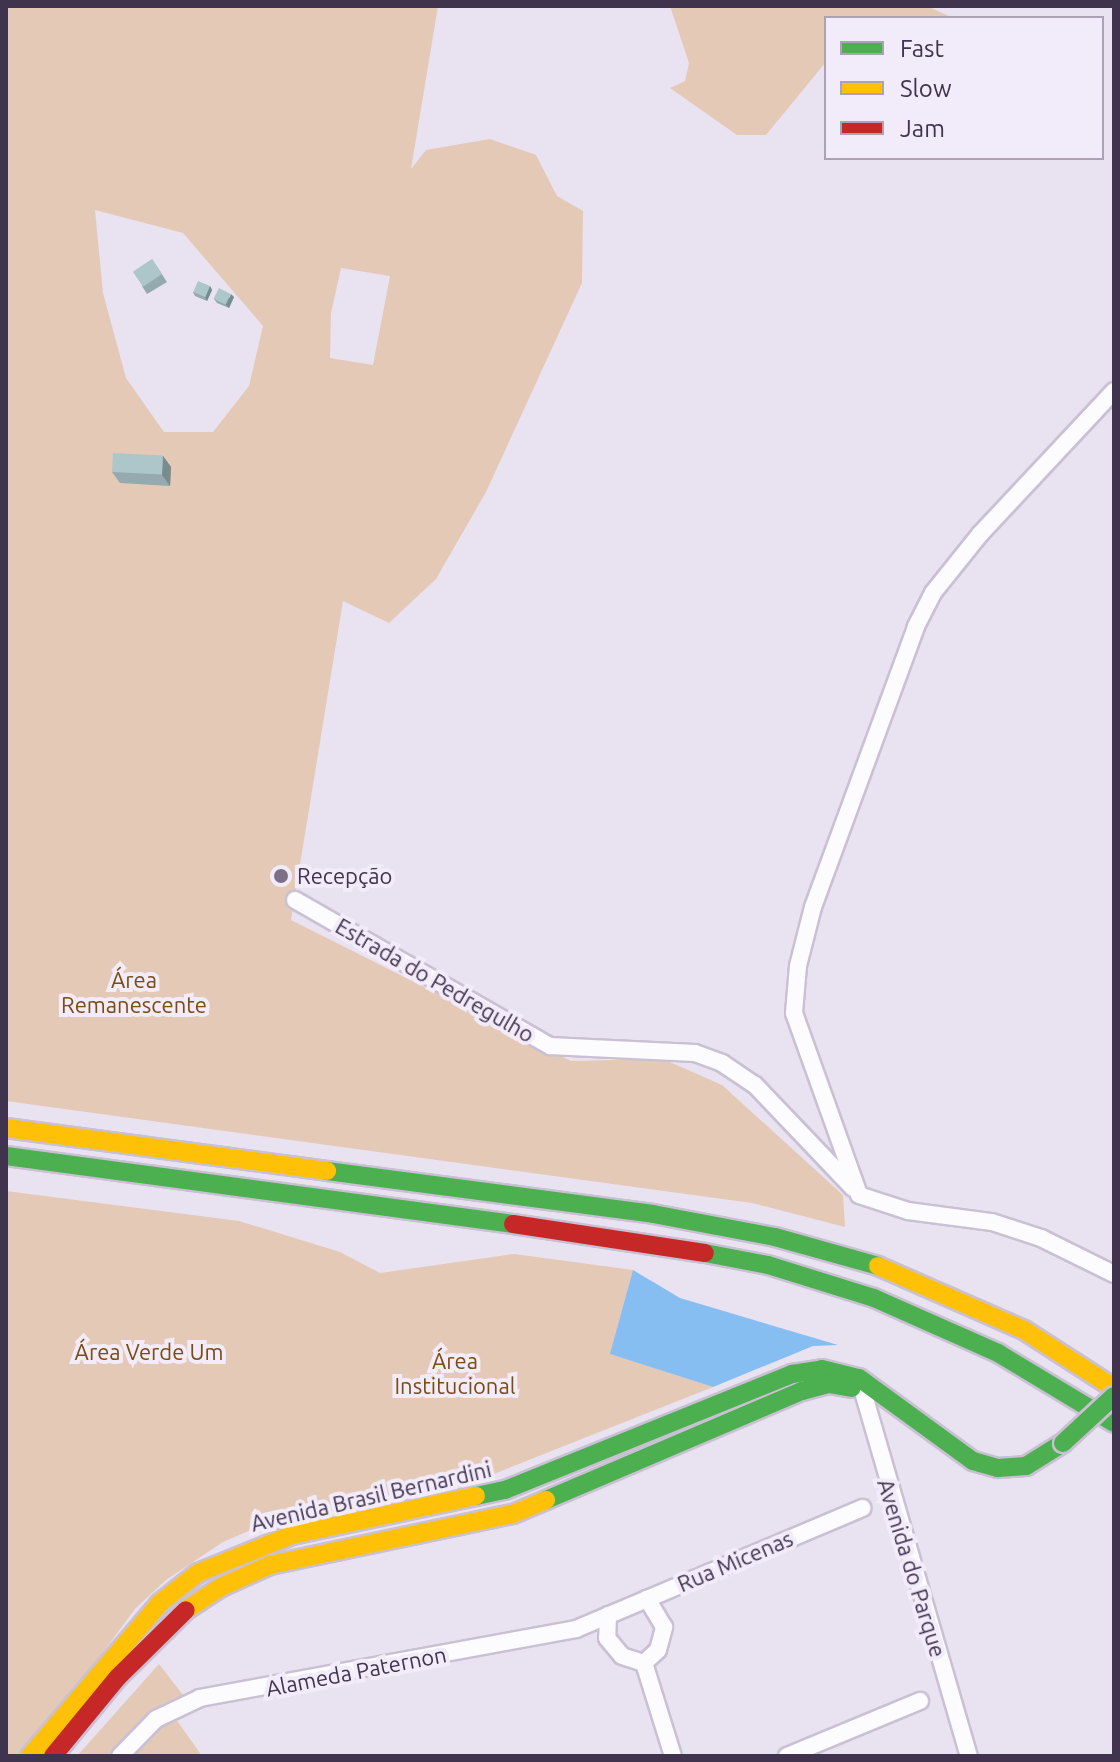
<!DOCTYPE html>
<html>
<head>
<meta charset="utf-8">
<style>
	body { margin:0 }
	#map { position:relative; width:1120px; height:1762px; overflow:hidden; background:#e9e2f1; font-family:Ubuntu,sans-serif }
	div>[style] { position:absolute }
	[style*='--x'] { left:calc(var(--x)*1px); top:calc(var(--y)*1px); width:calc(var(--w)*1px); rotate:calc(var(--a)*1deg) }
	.green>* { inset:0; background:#e5c9b7 }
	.water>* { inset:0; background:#87bef2 }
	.roads { filter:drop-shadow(2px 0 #cac0d4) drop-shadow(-2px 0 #cac0d4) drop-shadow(0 2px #cac0d4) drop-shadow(0 -2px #cac0d4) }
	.street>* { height:16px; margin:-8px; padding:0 8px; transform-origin:8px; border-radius:8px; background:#fcfbfd }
	.fast>* { height:18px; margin:-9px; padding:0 9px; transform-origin:9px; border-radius:9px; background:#4caf50 }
	.slow>* { height:18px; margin:-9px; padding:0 9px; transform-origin:9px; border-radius:9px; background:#ffc107 }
	.jam>* { height:18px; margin:-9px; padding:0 9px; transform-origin:9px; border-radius:9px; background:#c62828 }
	.bridges { filter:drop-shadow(2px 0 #cac0d4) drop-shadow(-2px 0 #cac0d4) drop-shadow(0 2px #cac0d4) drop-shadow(0 -2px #cac0d4) }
	.fast-bridge>* { height:18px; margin:-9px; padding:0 9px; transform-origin:9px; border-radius:9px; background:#4caf50 }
	.wall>* { inset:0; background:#94aaae }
	.shaded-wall>* { inset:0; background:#788b8d }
	.building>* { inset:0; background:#acc6ca; transform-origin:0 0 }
	.dots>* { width:22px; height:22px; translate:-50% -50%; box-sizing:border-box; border:4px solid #f2ecfa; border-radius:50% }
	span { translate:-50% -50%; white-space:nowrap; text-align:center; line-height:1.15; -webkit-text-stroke:8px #f2ecfa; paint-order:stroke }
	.poi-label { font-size:22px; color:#40334e }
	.left { translate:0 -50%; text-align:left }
	.park-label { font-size:22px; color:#7b4b10 }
	.street-label { font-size:22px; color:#40334e }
	.frame { position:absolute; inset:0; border:8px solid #40334e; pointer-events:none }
	.legend { position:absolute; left:824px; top:16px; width:280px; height:144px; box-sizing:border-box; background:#f2ecfa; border:2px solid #aba2b5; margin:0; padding:10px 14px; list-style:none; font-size:24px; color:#40334e }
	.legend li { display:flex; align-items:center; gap:16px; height:40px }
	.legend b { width:40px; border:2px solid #aba2b5 }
</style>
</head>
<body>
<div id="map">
	<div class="green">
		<div style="clip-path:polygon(evenodd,6px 6px,438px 6px,411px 169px,426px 150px,490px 139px,536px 155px,557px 196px,583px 211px,582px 283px,486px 492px,436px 579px,389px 623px,343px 601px,291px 920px,571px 1061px,663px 1059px,722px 1085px,843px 1195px,845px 1227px,752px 1203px,6px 1101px,6px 6px,95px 210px,183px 233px,263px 326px,249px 386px,213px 432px,164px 432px,126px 378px,103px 293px,95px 210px,6px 6px,341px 268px,390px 276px,373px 365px,330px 358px,331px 313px,341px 268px)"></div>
		<div style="clip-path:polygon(670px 6px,927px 6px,953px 18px,826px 18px,826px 62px,766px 135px,737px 135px,670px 88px,685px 81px,689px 63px)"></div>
		<div style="clip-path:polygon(6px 1191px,239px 1221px,340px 1252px,380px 1273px,514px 1254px,633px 1270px,611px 1354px,713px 1387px,471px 1483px,258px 1527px,223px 1542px,166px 1580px,135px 1609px,37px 1741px,17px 1756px,6px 1756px)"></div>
		<div style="clip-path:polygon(159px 1664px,183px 1695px,171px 1712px,202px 1756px,77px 1756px)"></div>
	</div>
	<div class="water">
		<div style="clip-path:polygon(633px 1270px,680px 1298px,838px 1345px,813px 1346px,713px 1387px,610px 1354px)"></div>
	</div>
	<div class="roads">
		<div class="street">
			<div style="--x:1114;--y:391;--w:195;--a:133.1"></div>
			<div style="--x:981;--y:533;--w:77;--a:128.7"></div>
			<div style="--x:933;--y:593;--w:38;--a:117"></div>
			<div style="--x:916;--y:627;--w:298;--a:110.2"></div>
			<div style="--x:813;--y:907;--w:61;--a:104.3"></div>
			<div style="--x:798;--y:966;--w:47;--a:94.9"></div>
			<div style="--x:794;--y:1013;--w:193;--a:70.3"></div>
			<div style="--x:859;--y:1195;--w:52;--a:18.1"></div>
			<div style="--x:908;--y:1211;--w:85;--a:7.5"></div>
			<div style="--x:992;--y:1222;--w:52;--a:18.1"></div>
			<div style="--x:1041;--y:1238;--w:81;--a:26.3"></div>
			<div style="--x:295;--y:900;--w:294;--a:29.8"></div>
			<div style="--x:550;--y:1046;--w:145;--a:2.8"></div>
			<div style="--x:695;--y:1053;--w:29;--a:20"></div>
			<div style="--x:722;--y:1063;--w:40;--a:34"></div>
			<div style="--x:755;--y:1085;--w:142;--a:46.4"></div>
			<div style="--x:859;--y:1378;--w:394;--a:73.8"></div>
			<div style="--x:608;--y:1615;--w:23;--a:92"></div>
			<div style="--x:607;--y:1638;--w:23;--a:50"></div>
			<div style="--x:622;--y:1656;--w:23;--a:18"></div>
			<div style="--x:644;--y:1663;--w:19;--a:-43"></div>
			<div style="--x:658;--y:1650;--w:24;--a:-75"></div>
			<div style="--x:664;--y:1627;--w:33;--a:-121"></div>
			<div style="--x:644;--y:1663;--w:97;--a:72.7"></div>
			<div style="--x:120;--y:1756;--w:52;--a:-45.8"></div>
			<div style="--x:156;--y:1719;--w:49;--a:-25.5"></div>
			<div style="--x:200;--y:1698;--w:382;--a:-10.4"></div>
			<div style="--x:576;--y:1629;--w:311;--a:-22.9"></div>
			<div style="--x:787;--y:1756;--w:144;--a:-22.5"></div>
		</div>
		<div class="fast">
			<div style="--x:6;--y:1156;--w:512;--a:7.64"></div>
			<div style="--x:327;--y:1171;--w:329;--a:7.5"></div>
			<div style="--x:653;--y:1214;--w:124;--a:10.7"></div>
			<div style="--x:775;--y:1237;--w:107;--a:15.7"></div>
			<div style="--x:705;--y:1253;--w:64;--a:10.8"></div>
			<div style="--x:768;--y:1265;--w:111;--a:17.3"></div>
			<div style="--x:874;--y:1298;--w:136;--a:23.9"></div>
			<div style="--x:998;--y:1353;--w:135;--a:31.1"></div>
			<div style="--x:476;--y:1496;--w:30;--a:-12"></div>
			<div style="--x:505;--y:1490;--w:310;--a:-22"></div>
			<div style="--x:792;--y:1374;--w:30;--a:-9"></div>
			<div style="--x:822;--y:1369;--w:38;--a:14"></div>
			<div style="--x:859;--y:1378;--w:141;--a:36.1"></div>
			<div style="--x:973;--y:1461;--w:26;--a:16"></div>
			<div style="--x:998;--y:1468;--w:28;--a:-4"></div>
			<div style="--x:1026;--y:1466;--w:44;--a:-31.9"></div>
			<div style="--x:546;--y:1500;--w:278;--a:-23.1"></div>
			<div style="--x:802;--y:1391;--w:28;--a:-15"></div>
			<div style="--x:829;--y:1384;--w:23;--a:10"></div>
		</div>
		<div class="slow">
			<div style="--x:6;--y:1128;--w:324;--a:7.6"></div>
			<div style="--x:878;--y:1266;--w:159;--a:23.7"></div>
			<div style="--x:1024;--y:1330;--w:107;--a:32.8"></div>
			<div style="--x:186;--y:1610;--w:42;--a:-33.3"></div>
			<div style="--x:221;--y:1587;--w:54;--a:-24.2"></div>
			<div style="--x:270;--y:1565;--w:248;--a:-11.9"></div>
			<div style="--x:513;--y:1514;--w:36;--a:-23"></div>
			<div style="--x:30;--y:1756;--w:201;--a:-49.6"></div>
			<div style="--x:160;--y:1603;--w:48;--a:-38.3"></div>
			<div style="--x:198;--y:1573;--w:101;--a:-22"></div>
			<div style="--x:292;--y:1535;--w:188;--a:-12"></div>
		</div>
		<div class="jam">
			<div style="--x:513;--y:1224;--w:194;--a:8.6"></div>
			<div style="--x:53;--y:1756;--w:102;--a:-50.6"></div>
			<div style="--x:118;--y:1677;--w:95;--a:-44.6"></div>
		</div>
	</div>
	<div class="bridges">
		<div class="fast-bridge">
			<div style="--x:1063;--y:1443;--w:69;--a:-42.7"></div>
		</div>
	</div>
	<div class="wall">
		<div style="clip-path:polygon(152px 259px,167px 282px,147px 294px,142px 286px)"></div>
		<div style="clip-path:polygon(210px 286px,212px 290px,207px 301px,195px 296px,193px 292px)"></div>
		<div style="clip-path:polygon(234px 297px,229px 308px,217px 303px,214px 299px)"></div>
		<div style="clip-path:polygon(163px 456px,171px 467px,170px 486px,120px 483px,112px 472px)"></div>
		<div style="clip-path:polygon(270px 874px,289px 874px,284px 884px,273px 878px)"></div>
	</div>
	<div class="shaded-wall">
		<div style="clip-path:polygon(210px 286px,212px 290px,207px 301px,205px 297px)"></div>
		<div style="clip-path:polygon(231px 294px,234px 297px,229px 308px,226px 305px)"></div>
		<div style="clip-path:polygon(163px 456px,171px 467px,170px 486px,162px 475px)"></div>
		<div style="clip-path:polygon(286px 870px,289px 874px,284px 884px,281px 880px)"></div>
	</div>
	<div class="building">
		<div style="left:152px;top:259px;width:18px;height:23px;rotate:56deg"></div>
		<div style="left:198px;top:281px;width:13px;height:12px;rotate:23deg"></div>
		<div style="left:219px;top:288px;width:13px;height:12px;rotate:27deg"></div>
		<div style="left:113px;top:453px;width:50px;height:19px;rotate:3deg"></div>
		<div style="left:275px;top:865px;width:12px;height:10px;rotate:24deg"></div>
	</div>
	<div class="dots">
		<div style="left:281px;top:876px;background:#7b7087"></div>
	</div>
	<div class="poi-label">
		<span class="left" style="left:297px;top:876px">Recepção</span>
	</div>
	<div class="park-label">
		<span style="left:134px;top:992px">Área<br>Remanescente</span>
		<span style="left:149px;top:1352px">Área Verde Um</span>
		<span style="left:455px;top:1373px">Área<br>Institucional</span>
	</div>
	<div class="street-label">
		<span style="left:435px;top:980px;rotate:30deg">Estrada do Pedregulho</span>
		<span style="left:371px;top:1496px;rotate:-13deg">Avenida Brasil Bernardini</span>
		<span style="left:735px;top:1561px;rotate:-23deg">Rua Micenas</span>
		<span style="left:912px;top:1568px;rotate:73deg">Avenida do Parque</span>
		<span style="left:356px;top:1671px;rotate:-11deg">Alameda Paternon</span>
	</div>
	<div class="frame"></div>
	<ul class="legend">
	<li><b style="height:10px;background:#4caf50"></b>Fast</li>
	<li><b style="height:10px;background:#ffc107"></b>Slow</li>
	<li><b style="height:10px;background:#c62828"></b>Jam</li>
	</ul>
</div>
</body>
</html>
